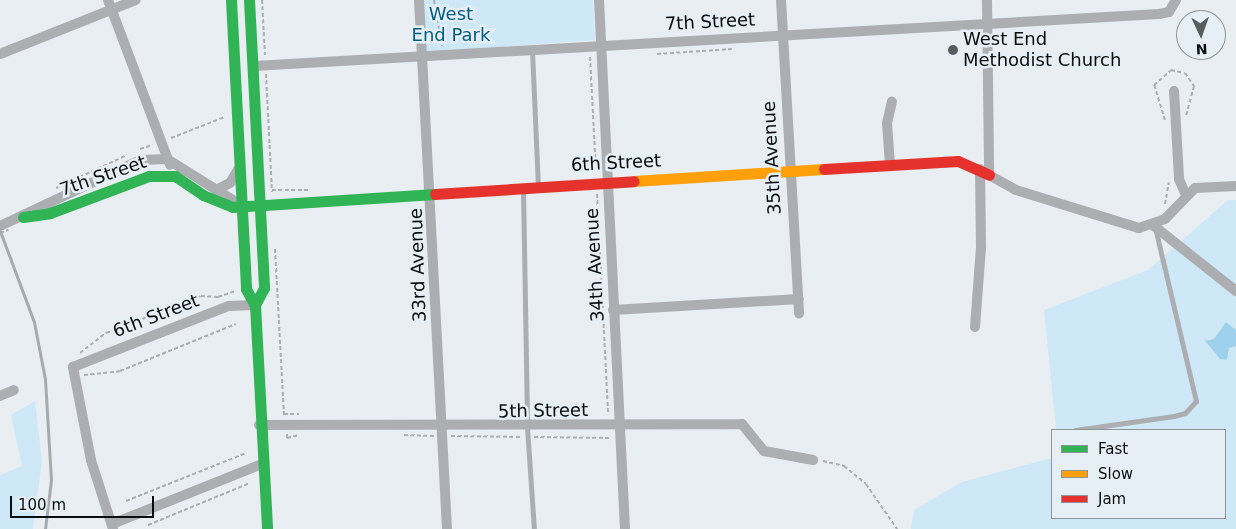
<!DOCTYPE html>
<html>
<head>
<meta charset="utf-8">
<style>
	body { margin:0 }
	#map { position:relative; width:1236px; height:529px; overflow:hidden; background:#e8eef2; font-family:"DejaVu Sans",sans-serif }
	div>[style] { position:absolute }
	[style*='--x'] { left:calc(var(--x)*1px); top:calc(var(--y)*1px); width:calc(var(--w)*1px); rotate:calc(var(--a)*1deg) }
	.green>* { inset:0; background:#cee8f7 }
	.water>* { inset:0; background:#9fd1ec }
	.path>* { height:2px; margin-top:-1px; transform-origin:0; background:repeating-linear-gradient(90deg,#acafb1 0 4px,transparent 0 6.5px) }
	.lane>* { height:5px; margin:-2.5px; padding:0 2.5px; transform-origin:2.5px; border-radius:2.5px; background:#acaeb1 }
	.street>* { height:10px; margin:-5px; padding:0 5px; transform-origin:5px; border-radius:5px; background:#acaeb1 }
	.fast>* { height:11px; margin:-5.5px; padding:0 5.5px; transform-origin:5.5px; border-radius:5.5px; background:#30b455 }
	.slow>* { height:11px; margin:-5.5px; padding:0 5.5px; transform-origin:5.5px; border-radius:5.5px; background:#ff9f0a }
	.jam>* { height:11px; margin:-5.5px; padding:0 5.5px; transform-origin:5.5px; border-radius:5.5px; background:#e5322d }
	.rail>* { height:3px; margin:-1.5px; padding:0 1.5px; transform-origin:1.5px; border-radius:1.5px; background:#a8abad }
	.path-bridge>* { height:2px; margin-top:-1px; transform-origin:0; background:repeating-linear-gradient(90deg,#acafb1 0 4px,transparent 0 6.5px) }
	.dots>* { width:14px; height:14px; translate:-50% -50%; box-sizing:border-box; border:2px solid #e5eff5; border-radius:50% }
	span { translate:-50% -50%; white-space:nowrap; text-align:center; line-height:1.15; -webkit-text-stroke:5px #e5eff5; paint-order:stroke }
	.park-label { font-size:18px; color:#015d81 }
	.street-label { font-size:18px; color:#090d0e }
	.poi-label { font-size:18px; color:#090d0e }
	.left { translate:0 -50%; text-align:left }
	.legend { position:absolute; left:1051px; top:429px; width:175px; height:90px; box-sizing:border-box; background:#e5eff5; border:1px solid #8d9599; margin:0; padding:6px 9px; list-style:none; font-size:15px; color:#090d0e }
	.legend li { display:flex; align-items:center; gap:10px; height:25px }
	.legend b { width:25px; border:1px solid #8d9599 }
	.north { position:absolute; left:1176px; top:10px; width:50px; height:50px; box-sizing:border-box; background:#e5eff5; border:1px solid #8d9599; border-radius:50%; rotate:177deg; font-size:14px; font-weight:700; line-height:20px; text-align:center; color:#090d0e }
	.north::after { content:''; display:block; margin:auto; width:18px; height:22px; background:#575c5e; clip-path:polygon(50% 0,100% 100%,50% 72%,0 100%) }
	.scale { position:absolute; left:10px; top:496px; width:144px; height:22px; box-sizing:border-box; border:2px solid #090d0e; border-top:0; padding-left:6px; font-size:15px; line-height:18px; white-space:nowrap; color:#090d0e; -webkit-text-stroke:4px #e5eff5; paint-order:stroke }
</style>
</head>
<body>
<div id="map">
	<div class="green">
		<div style="clip-path:polygon(423px 0,593px 0,595px 40px,426px 52px)"></div>
		<div style="clip-path:polygon(1228px 200px,1236px 200px,1236px 529px,911px 529px,914px 510px,962px 482px,1052px 458px,1052px 518px,1225px 518px,1225px 430px,1056px 430px,1044px 310px,1148px 270px)"></div>
		<div style="clip-path:polygon(35px 401px,42px 461px,33px 529px,0 529px,0 475px,22px 466px,11px 415px)"></div>
	</div>
	<div class="water">
		<div style="clip-path:polygon(1226px 322px,1236px 330px,1236px 346px,1229px 348px,1227px 360px,1220px 359px,1205px 341px,1214px 339px)"></div>
	</div>
	<div class="path">
		<div style="--x:262;--y:0;--w:55;--a:86.9"></div>
		<div style="--x:434;--y:0;--w:47;--a:80.1"></div>
		<div style="--x:657;--y:54;--w:75;--a:-3.8"></div>
		<div style="--x:590;--y:57;--w:115;--a:87"></div>
		<div style="--x:266;--y:74;--w:118;--a:87.1"></div>
		<div style="--x:1165;--y:120;--w:37;--a:-107"></div>
		<div style="--x:1154;--y:85;--w:23;--a:-41"></div>
		<div style="--x:1171;--y:70;--w:14;--a:12"></div>
		<div style="--x:1185;--y:73;--w:16;--a:55"></div>
		<div style="--x:1194;--y:86;--w:31;--a:105"></div>
		<div style="--x:171;--y:138;--w:58;--a:-21.3"></div>
		<div style="--x:140;--y:149;--w:13;--a:-18"></div>
		<div style="--x:56;--y:188;--w:78;--a:-24.9"></div>
		<div style="--x:272;--y:190;--w:37;--a:0"></div>
		<div style="--x:597;--y:194;--w:220;--a:87.1"></div>
		<div style="--x:1165;--y:204;--w:22;--a:-80"></div>
		<div style="--x:275;--y:249;--w:168;--a:86.9"></div>
		<div style="--x:80;--y:353;--w:33;--a:-38"></div>
		<div style="--x:106;--y:333;--w:102;--a:-21.3"></div>
		<div style="--x:201;--y:296;--w:17;--a:3"></div>
		<div style="--x:218;--y:297;--w:18;--a:-19"></div>
		<div style="--x:84;--y:375;--w:36;--a:-6"></div>
		<div style="--x:120;--y:371;--w:125;--a:-22.1"></div>
		<div style="--x:284;--y:414;--w:15;--a:0"></div>
		<div style="--x:287;--y:434;--w:4;--a:90"></div>
		<div style="--x:287;--y:438;--w:13;--a:-13"></div>
		<div style="--x:404;--y:435;--w:30;--a:2"></div>
		<div style="--x:451;--y:436;--w:70;--a:0.8"></div>
		<div style="--x:534;--y:437;--w:77;--a:0.7"></div>
		<div style="--x:823;--y:461;--w:22;--a:13"></div>
		<div style="--x:844;--y:466;--w:28;--a:39"></div>
		<div style="--x:866;--y:484;--w:55;--a:55.4"></div>
		<div style="--x:126;--y:501;--w:129;--a:-21.8"></div>
		<div style="--x:148;--y:525;--w:110;--a:-22.4"></div>
	</div>
	<div class="lane">
		<div style="--x:532;--y:50;--w:135;--a:87.5"></div>
		<div style="--x:523;--y:189;--w:238;--a:89"></div>
		<div style="--x:527;--y:427;--w:102;--a:86.1"></div>
		<div style="--x:1075;--y:430;--w:100;--a:-8"></div>
		<div style="--x:1174;--y:416;--w:11;--a:-15"></div>
		<div style="--x:1185;--y:413;--w:16;--a:-47"></div>
		<div style="--x:1196;--y:401;--w:178;--a:-103.3"></div>
	</div>
	<div class="street">
		<div style="--x:108;--y:0;--w:176;--a:69.4"></div>
		<div style="--x:419;--y:0;--w:530;--a:86.97"></div>
		<div style="--x:599;--y:0;--w:530;--a:87.19"></div>
		<div style="--x:781;--y:0;--w:314;--a:86.7"></div>
		<div style="--x:987;--y:0;--w:175;--a:89.3"></div>
		<div style="--x:989;--y:175;--w:31;--a:29"></div>
		<div style="--x:1016;--y:190;--w:129;--a:17.2"></div>
		<div style="--x:1139;--y:228;--w:28;--a:-19"></div>
		<div style="--x:1165;--y:219;--w:43;--a:-45.9"></div>
		<div style="--x:1195;--y:188;--w:41;--a:-2.8"></div>
		<div style="--x:0;--y:54;--w:146;--a:-21.7"></div>
		<div style="--x:253;--y:66;--w:907;--a:-3.28"></div>
		<div style="--x:1159;--y:14;--w:10;--a:-11"></div>
		<div style="--x:1169;--y:12;--w:14;--a:-60"></div>
		<div style="--x:1174;--y:91;--w:88;--a:86.7"></div>
		<div style="--x:1179;--y:179;--w:15;--a:67"></div>
		<div style="--x:890;--y:164;--w:41;--a:-94.2"></div>
		<div style="--x:887;--y:123;--w:22;--a:-77"></div>
		<div style="--x:216;--y:190;--w:16;--a:-27"></div>
		<div style="--x:230;--y:183;--w:17;--a:-59"></div>
		<div style="--x:0;--y:226;--w:155;--a:-25.2"></div>
		<div style="--x:140;--y:160;--w:27;--a:-2"></div>
		<div style="--x:167;--y:159;--w:87;--a:31.9"></div>
		<div style="--x:1154;--y:226;--w:105;--a:38.4"></div>
		<div style="--x:613;--y:310;--w:186;--a:-3.4"></div>
		<div style="--x:975;--y:327;--w:79;--a:-85.7"></div>
		<div style="--x:981;--y:248;--w:79;--a:-90.7"></div>
		<div style="--x:0;--y:396;--w:15;--a:-23"></div>
		<div style="--x:259;--y:425;--w:483;--a:-0.1"></div>
		<div style="--x:742;--y:424;--w:35;--a:51"></div>
		<div style="--x:764;--y:451;--w:50;--a:10.4"></div>
		<div style="--x:112;--y:524;--w:162;--a:-21.8"></div>
		<div style="--x:113;--y:529;--w:72;--a:-107.7"></div>
		<div style="--x:91;--y:460;--w:95;--a:-101"></div>
		<div style="--x:73;--y:367;--w:168;--a:-21.4"></div>
		<div style="--x:229;--y:306;--w:26;--a:-2"></div>
	</div>
	<div class="fast">
		<div style="--x:231;--y:0;--w:289;--a:87"></div>
		<div style="--x:246;--y:289;--w:18;--a:61"></div>
		<div style="--x:255;--y:305;--w:224;--a:86.9"></div>
		<div style="--x:249;--y:0;--w:288;--a:87"></div>
		<div style="--x:264;--y:288;--w:19;--a:118"></div>
		<div style="--x:23;--y:217;--w:27;--a:-8"></div>
		<div style="--x:50;--y:213;--w:106;--a:-20.5"></div>
		<div style="--x:149;--y:176;--w:26;--a:0"></div>
		<div style="--x:175;--y:176;--w:34;--a:34"></div>
		<div style="--x:203;--y:195;--w:32;--a:22"></div>
		<div style="--x:233;--y:207;--w:202;--a:-3.7"></div>
	</div>
	<div class="slow">
		<div style="--x:634;--y:181;--w:190;--a:-3.6"></div>
	</div>
	<div class="jam">
		<div style="--x:824;--y:169;--w:134;--a:-3.4"></div>
		<div style="--x:958;--y:161;--w:34;--a:24"></div>
		<div style="--x:435;--y:194;--w:199;--a:-3.7"></div>
	</div>
	<div class="rail">
		<div style="--x:0;--y:231;--w:97;--a:69.5"></div>
		<div style="--x:34;--y:322;--w:58;--a:79.1"></div>
		<div style="--x:45;--y:379;--w:101;--a:86.6"></div>
		<div style="--x:51;--y:480;--w:49;--a:97"></div>
	</div>
	<div class="path-bridge">
		<div style="--x:0;--y:233;--w:9;--a:-21"></div>
	</div>
	<div class="dots">
		<div style="left:953px;top:50px;background:#575c5e"></div>
	</div>
	<div class="park-label">
		<span style="left:451px;top:25px">West<br>End Park</span>
	</div>
	<div class="street-label">
		<span style="left:710px;top:22px;rotate:-3deg">7th Street</span>
		<span style="left:772px;top:158px;rotate:-93deg">35th Avenue</span>
		<span style="left:616px;top:163px;rotate:-3deg">6th Street</span>
		<span style="left:103px;top:176px;rotate:-19deg">7th Street</span>
		<span style="left:418px;top:265px;rotate:-92deg">33rd Avenue</span>
		<span style="left:595px;top:265px;rotate:-93deg">34th Avenue</span>
		<span style="left:156px;top:316px;rotate:-21deg">6th Street</span>
		<span style="left:543px;top:411px;rotate:-1deg">5th Street</span>
	</div>
	<div class="poi-label">
		<span class="left" style="left:963px;top:50px">West End<br>Methodist Church</span>
	</div>
	<ul class="legend">
	<li><b style="height:6px;background:#30b455"></b>Fast</li>
	<li><b style="height:6px;background:#ff9f0a"></b>Slow</li>
	<li><b style="height:6px;background:#e5322d"></b>Jam</li>
	</ul>
	<div class="north">N</div>
	<div class="scale">100 m</div>
</div>
</body>
</html>
